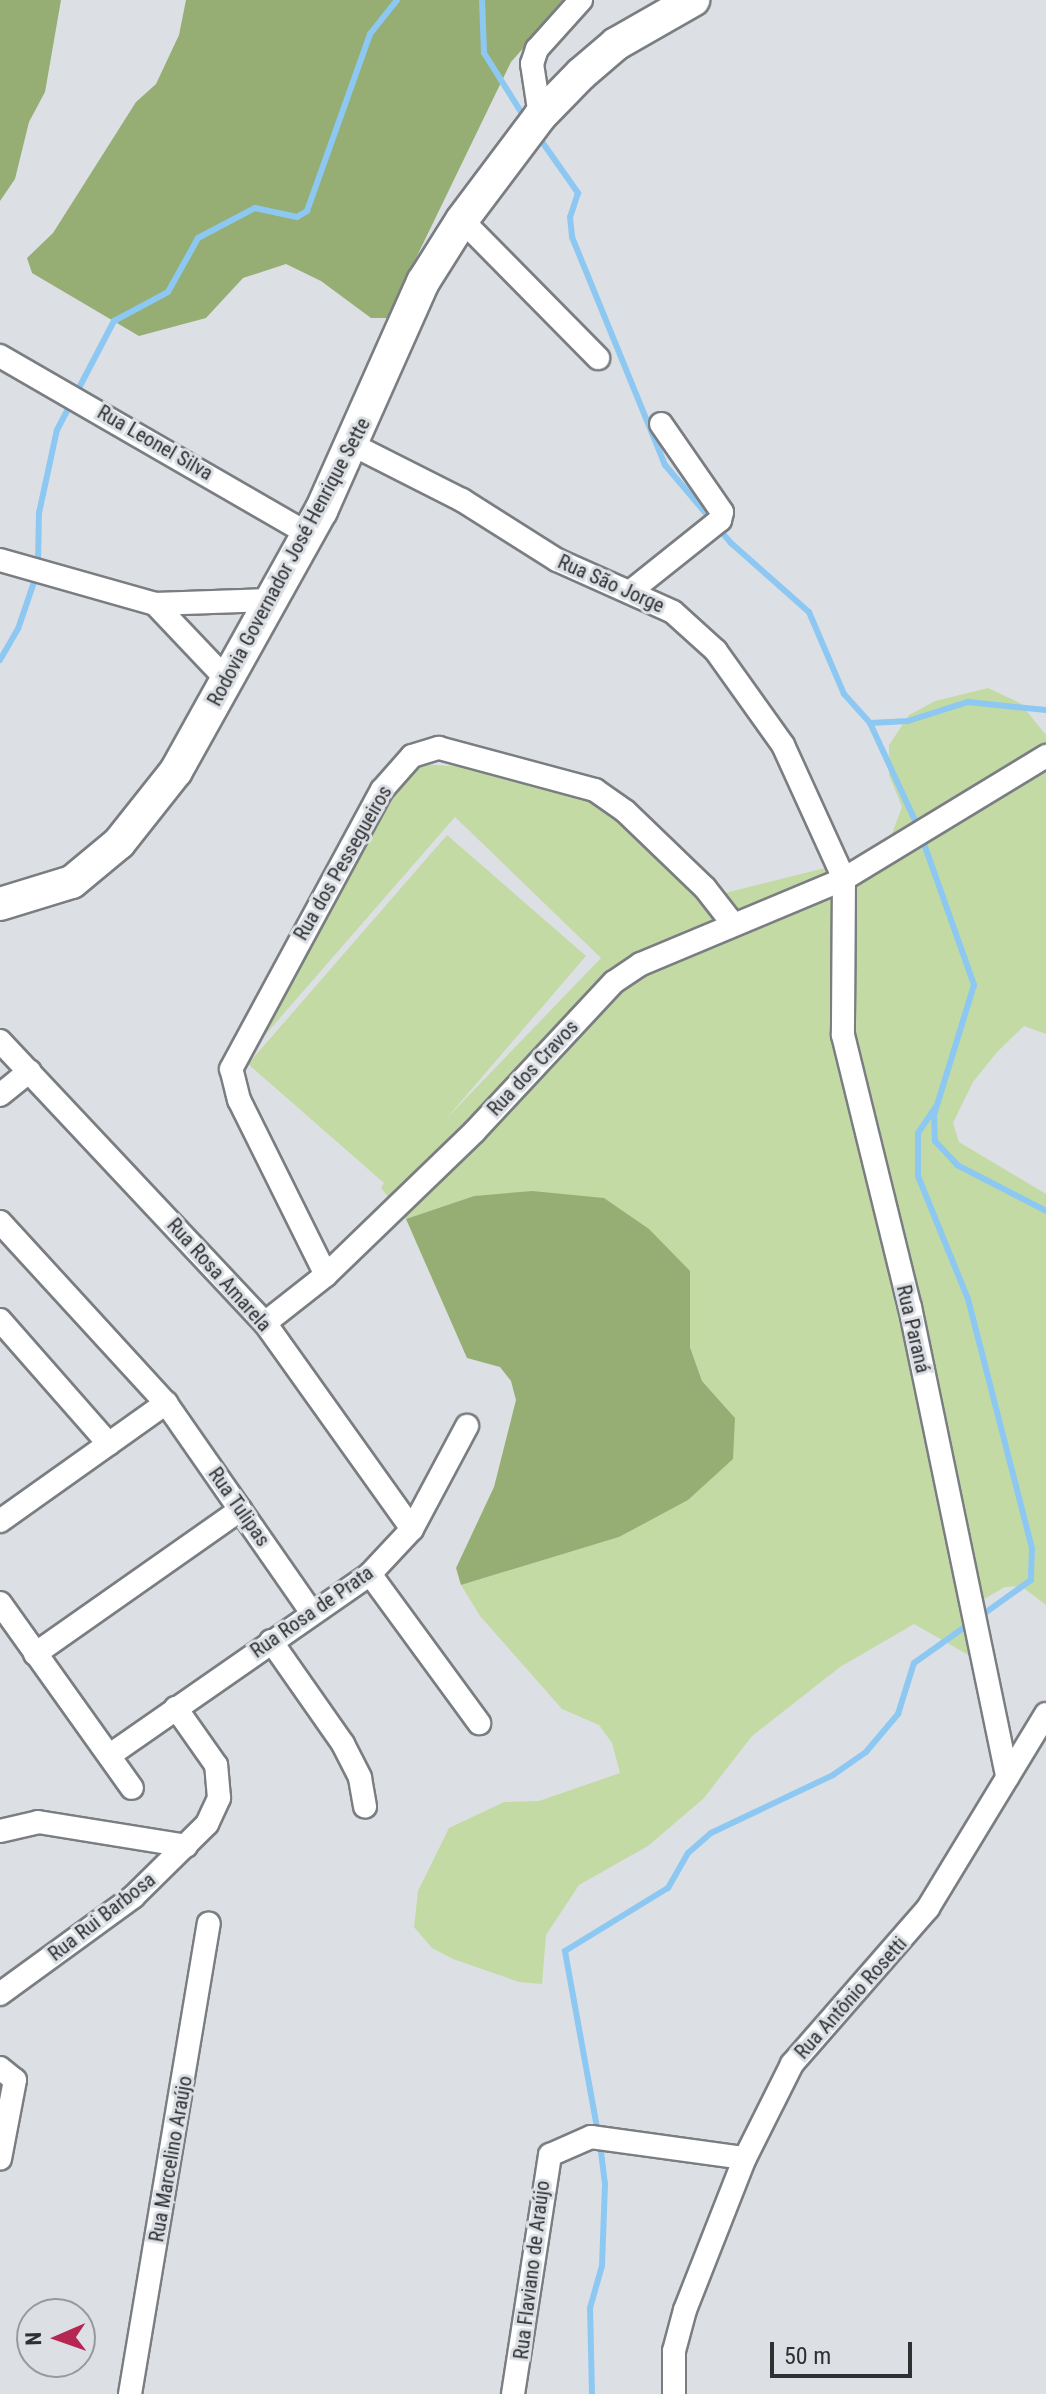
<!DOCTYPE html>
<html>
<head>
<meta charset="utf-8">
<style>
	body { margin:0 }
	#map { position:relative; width:1046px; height:2394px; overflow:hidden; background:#dce0e4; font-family:"Roboto Condensed",sans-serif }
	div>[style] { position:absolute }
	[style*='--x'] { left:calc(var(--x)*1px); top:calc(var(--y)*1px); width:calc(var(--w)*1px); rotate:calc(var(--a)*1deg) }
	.green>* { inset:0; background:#c4daa4 }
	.forest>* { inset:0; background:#96ae73 }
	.stream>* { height:6px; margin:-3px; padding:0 3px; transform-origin:3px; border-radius:3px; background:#8dc8f3 }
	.roads { filter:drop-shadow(2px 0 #7a7e82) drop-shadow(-2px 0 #7a7e82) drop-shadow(0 2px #7a7e82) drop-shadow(0 -2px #7a7e82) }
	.street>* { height:22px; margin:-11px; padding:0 11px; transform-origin:11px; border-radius:11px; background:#fff }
	.secondary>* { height:32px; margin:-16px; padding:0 16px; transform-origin:16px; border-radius:16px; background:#fff }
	span { translate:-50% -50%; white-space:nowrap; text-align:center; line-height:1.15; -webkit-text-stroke:6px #dce0e4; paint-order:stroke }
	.street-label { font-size:20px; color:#2e3032 }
	.north { position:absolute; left:16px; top:2298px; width:80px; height:80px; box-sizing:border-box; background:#dce0e4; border:2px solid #969a9d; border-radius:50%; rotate:268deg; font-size:22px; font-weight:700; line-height:32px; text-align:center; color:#2e3032 }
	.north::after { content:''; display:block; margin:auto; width:28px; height:36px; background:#b62653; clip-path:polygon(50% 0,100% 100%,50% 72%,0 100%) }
	.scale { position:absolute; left:770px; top:2342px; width:142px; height:36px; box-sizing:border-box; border:4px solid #2e3032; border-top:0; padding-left:10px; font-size:24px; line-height:28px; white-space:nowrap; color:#2e3032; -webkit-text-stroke:6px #dce0e4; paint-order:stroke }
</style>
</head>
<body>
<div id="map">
	<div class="green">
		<div style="clip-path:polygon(988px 688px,1020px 703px,1046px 735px,1046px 1034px,1024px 1026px,997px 1052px,973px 1082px,953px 1123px,959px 1142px,1046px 1194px,1046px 1605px,1021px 1586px,1005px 1587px,984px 1599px,978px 1624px,979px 1661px,914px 1624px,840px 1667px,752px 1736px,704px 1798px,648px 1846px,579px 1885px,546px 1935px,542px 1984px,519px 1982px,453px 1959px,432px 1948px,414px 1927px,418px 1891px,449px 1828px,504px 1802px,539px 1801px,620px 1773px,612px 1743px,599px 1725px,562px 1709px,480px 1616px,461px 1585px,619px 1537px,735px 1418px,702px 1381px,690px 1346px,690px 1271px,474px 1196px,406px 1219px,381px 1188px,384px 1183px,248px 1064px,447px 835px,586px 956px,446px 1119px,601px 958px,455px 817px,252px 1050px,403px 776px,418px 764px,504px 769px,609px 806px,697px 900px,861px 859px,891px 836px,902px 807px,889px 775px,889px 745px,909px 715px,935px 701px)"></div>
	</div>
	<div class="forest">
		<div style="clip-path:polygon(0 0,61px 0,45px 92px,29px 122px,15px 179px,0 201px)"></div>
		<div style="clip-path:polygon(186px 0,566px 0,511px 62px,387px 318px,371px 318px,321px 281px,286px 264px,243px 278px,206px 318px,139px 336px,32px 273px,27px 258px,53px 233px,136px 102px,156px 84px,179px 35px)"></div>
		<div style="clip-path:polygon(532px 1191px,604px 1198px,649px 1229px,690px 1271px,690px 1347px,702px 1381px,735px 1418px,733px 1459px,688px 1500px,619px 1537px,461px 1585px,456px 1568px,494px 1487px,516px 1400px,511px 1381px,500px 1367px,467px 1358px,406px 1219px,474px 1196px)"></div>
	</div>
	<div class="stream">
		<div style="--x:482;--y:0;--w:53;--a:87.8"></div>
		<div style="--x:484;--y:53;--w:79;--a:57.9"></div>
		<div style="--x:538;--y:136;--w:70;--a:54.9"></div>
		<div style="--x:578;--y:193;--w:25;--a:108"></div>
		<div style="--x:570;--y:217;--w:20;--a:84"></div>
		<div style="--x:572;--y:237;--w:246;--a:67.8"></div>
		<div style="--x:665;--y:465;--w:102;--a:49.8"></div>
		<div style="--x:731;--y:543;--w:104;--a:41.5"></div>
		<div style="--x:809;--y:612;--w:89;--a:66.9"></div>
		<div style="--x:844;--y:694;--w:39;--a:48"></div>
		<div style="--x:870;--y:723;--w:115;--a:65.2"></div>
		<div style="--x:38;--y:564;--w:51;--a:-88.9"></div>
		<div style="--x:39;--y:513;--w:85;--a:-77.8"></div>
		<div style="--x:57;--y:430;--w:123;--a:-62.4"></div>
		<div style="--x:114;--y:321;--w:61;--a:-28.2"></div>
		<div style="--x:168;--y:292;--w:62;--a:-60.9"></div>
		<div style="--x:198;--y:238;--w:64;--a:-27.8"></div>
		<div style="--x:255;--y:208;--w:43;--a:12.1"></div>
		<div style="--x:297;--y:217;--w:12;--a:-31"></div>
		<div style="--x:307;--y:211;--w:188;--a:-70.4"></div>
		<div style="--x:370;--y:34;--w:43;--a:-51.5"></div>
		<div style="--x:0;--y:660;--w:36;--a:-60"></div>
		<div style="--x:18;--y:629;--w:56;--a:-71.2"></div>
		<div style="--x:870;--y:723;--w:38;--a:-3"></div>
		<div style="--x:908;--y:721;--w:63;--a:-17.6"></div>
		<div style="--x:968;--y:702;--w:78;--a:5.9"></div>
		<div style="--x:922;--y:838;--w:156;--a:70.5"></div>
		<div style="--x:974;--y:985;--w:136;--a:107.1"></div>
		<div style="--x:934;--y:1115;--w:26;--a:88"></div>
		<div style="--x:935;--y:1141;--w:33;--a:47"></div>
		<div style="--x:957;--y:1165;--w:100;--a:27.3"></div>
		<div style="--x:937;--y:1105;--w:34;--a:124"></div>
		<div style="--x:918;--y:1133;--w:43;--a:90"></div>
		<div style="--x:918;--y:1176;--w:133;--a:67.9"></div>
		<div style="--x:968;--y:1299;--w:257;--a:75.6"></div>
		<div style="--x:1032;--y:1548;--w:32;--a:92"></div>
		<div style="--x:1031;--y:1580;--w:65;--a:144.4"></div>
		<div style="--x:598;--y:2133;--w:185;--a:-100.3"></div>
		<div style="--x:565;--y:1951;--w:121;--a:-31.5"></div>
		<div style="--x:668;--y:1888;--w:40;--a:-60.3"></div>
		<div style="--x:688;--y:1853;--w:30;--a:-41"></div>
		<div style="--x:711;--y:1833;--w:135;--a:-25.4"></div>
		<div style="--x:833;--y:1775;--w:40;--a:-34.9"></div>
		<div style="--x:866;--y:1752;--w:50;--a:-49.9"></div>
		<div style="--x:898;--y:1714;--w:53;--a:-72.6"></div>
		<div style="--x:914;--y:1663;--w:67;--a:-35.3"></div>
		<div style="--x:592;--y:2394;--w:86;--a:-91.3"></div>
		<div style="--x:590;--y:2308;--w:44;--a:-74.1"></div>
		<div style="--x:602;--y:2266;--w:82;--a:-87.9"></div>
		<div style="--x:605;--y:2184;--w:40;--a:-97.1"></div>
	</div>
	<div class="roads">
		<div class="street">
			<div style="--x:540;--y:116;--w:53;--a:-98.7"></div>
			<div style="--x:532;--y:64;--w:16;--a:-72"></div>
			<div style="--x:537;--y:49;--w:66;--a:-48.1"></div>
			<div style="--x:462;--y:220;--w:194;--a:45.4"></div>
			<div style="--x:0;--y:356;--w:356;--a:30"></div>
			<div style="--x:355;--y:446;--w:120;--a:26.8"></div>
			<div style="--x:462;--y:500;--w:112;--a:32.3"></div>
			<div style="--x:557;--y:560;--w:127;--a:24.1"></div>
			<div style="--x:673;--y:612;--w:58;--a:42.2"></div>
			<div style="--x:716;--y:651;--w:115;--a:54.5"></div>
			<div style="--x:783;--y:745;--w:147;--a:65.5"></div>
			<div style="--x:844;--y:879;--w:156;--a:90.4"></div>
			<div style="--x:843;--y:1035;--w:280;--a:76.2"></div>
			<div style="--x:910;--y:1307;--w:480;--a:78.3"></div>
			<div style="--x:0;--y:560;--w:161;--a:15.8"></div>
			<div style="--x:155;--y:604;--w:115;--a:-2"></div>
			<div style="--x:631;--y:591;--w:114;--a:-38.6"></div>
			<div style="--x:720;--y:520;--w:8;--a:-76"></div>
			<div style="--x:722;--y:512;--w:107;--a:-124.7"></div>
			<div style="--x:155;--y:604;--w:106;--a:46.5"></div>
			<div style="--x:0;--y:1041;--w:387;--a:46.8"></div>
			<div style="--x:265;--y:1323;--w:253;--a:54.5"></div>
			<div style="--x:0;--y:1095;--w:38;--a:-39"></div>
			<div style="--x:0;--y:1222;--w:246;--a:47.5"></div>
			<div style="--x:166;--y:1403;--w:254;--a:55.2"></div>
			<div style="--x:326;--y:1275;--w:195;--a:-116.4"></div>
			<div style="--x:239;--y:1100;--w:32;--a:-104"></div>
			<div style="--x:231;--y:1069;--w:317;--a:-61.6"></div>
			<div style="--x:382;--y:790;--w:45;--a:-48.6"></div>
			<div style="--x:412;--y:756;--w:28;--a:-17"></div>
			<div style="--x:439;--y:748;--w:162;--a:15.1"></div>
			<div style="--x:595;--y:790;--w:37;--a:35"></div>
			<div style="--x:625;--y:811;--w:111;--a:43.9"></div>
			<div style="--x:705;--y:888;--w:46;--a:52.1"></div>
			<div style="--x:0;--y:1320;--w:165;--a:48.7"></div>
			<div style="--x:265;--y:1323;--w:78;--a:-38.2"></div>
			<div style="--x:326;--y:1275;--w:206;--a:-44"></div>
			<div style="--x:474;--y:1132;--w:205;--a:-47"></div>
			<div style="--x:614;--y:982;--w:32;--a:-34"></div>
			<div style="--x:641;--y:964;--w:220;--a:-22.7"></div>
			<div style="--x:844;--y:879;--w:237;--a:-31.3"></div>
			<div style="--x:0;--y:1521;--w:204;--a:-35.4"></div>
			<div style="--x:370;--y:1574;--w:185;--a:53.8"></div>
			<div style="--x:0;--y:1603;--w:227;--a:54.5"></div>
			<div style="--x:271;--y:1641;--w:126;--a:55"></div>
			<div style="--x:343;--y:1744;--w:38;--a:63"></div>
			<div style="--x:360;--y:1778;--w:29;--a:80"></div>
			<div style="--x:35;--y:1654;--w:251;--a:-35.1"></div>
			<div style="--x:110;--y:1755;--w:317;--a:-34.8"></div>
			<div style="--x:370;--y:1574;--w:62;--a:-47"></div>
			<div style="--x:412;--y:1529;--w:117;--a:-61.9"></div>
			<div style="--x:0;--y:1831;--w:39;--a:-13"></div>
			<div style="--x:38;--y:1822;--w:150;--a:9.2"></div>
			<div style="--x:0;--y:1994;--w:165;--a:-36.1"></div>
			<div style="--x:133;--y:1897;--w:104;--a:-44.6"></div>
			<div style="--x:207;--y:1824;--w:29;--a:-65"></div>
			<div style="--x:219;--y:1798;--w:33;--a:-95"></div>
			<div style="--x:216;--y:1765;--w:70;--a:-125.1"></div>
			<div style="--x:0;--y:2068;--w:19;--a:39"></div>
			<div style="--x:15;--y:2080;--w:80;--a:100.8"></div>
			<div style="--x:130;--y:2394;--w:477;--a:-80.5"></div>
			<div style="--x:513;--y:2394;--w:242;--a:-81.2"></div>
			<div style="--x:550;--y:2155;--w:45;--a:-23.7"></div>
			<div style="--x:591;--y:2137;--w:155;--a:7.8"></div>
			<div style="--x:674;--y:2394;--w:43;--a:-90"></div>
			<div style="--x:674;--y:2351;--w:42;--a:-75"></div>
			<div style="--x:685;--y:2310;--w:163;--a:-68.5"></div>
			<div style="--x:745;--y:2158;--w:105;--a:-63.4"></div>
			<div style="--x:792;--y:2064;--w:207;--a:-48.9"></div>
			<div style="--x:928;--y:1908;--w:227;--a:-58.7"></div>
		</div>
		<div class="secondary">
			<div style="--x:0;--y:904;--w:75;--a:-17"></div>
			<div style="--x:72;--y:882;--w:61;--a:-39.7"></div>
			<div style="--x:119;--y:843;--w:92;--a:-51.6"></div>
			<div style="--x:176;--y:771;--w:298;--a:-60.9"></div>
			<div style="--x:321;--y:511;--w:251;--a:-66"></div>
			<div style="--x:423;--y:282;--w:73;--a:-57.8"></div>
			<div style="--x:462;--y:220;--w:130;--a:-53.1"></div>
			<div style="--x:540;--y:116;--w:59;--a:-45.7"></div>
			<div style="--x:581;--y:74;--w:46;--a:-40.6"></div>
			<div style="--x:616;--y:44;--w:89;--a:-29.7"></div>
		</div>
	</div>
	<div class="street-label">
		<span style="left:155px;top:443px;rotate:30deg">Rua Leonel Silva</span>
		<span style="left:289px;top:562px;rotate:-62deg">Rodovia Governador José Henrique Sette</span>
		<span style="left:611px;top:584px;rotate:24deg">Rua São Jorge</span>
		<span style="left:343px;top:863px;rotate:-60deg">Rua dos Pessegueiros</span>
		<span style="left:533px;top:1068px;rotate:-47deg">Rua dos Cravos</span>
		<span style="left:219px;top:1275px;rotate:48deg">Rua Rosa Amarela</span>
		<span style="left:913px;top:1329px;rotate:77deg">Rua Paraná</span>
		<span style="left:239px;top:1507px;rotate:55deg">Rua Tulipas</span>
		<span style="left:312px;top:1612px;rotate:-35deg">Rua Rosa de Prata</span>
		<span style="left:102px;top:1917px;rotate:-38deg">Rua Rui Barbosa</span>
		<span style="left:851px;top:1998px;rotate:-48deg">Rua Antônio Rosetti</span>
		<span style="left:171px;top:2159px;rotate:-80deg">Rua Marcelino Araújo</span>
		<span style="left:532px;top:2270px;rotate:-83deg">Rua Flaviano de Araújo</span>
	</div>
	<div class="north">N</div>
	<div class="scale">50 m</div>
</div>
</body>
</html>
